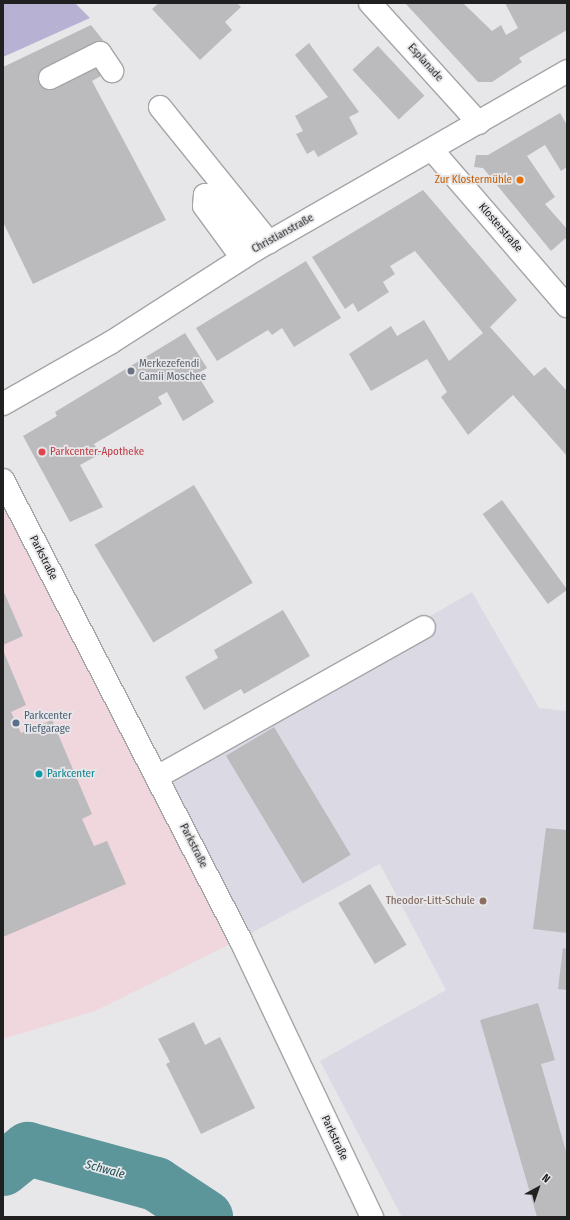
<!DOCTYPE html>
<html>
<head>
<meta charset="utf-8">
<style>
	body { margin:0 }
	#map { position:relative; width:570px; height:1220px; overflow:hidden; background:#e7e7ea; font-family:"Fira Sans Condensed",sans-serif }
	div>[style] { position:absolute }
	[style*='--x'] { left:calc(var(--x)*1px); top:calc(var(--y)*1px); width:calc(var(--w)*1px); rotate:calc(var(--a)*1deg) }
	.commercial>* { inset:0; background:#f0d6dd }
	.built>* { inset:0; background:#dbd9e4 }
	.green>* { inset:0; background:#b7b1d3 }
	.river>* { height:54px; margin:-27px; padding:0 27px; transform-origin:27px; border-radius:27px; background:#5d969a }
	.building>* { inset:0; background:#bbbbbe; transform-origin:0 0 }
	.roads { filter:drop-shadow(1px 0 #a5a4a7) drop-shadow(-1px 0 #a5a4a7) drop-shadow(0 1px #a5a4a7) drop-shadow(0 -1px #a5a4a7) }
	.minor>* { height:22px; margin:-11px; padding:0 11px; transform-origin:11px; border-radius:11px; background:#fff }
	.dots>* { width:11px; height:11px; translate:-50% -50%; box-sizing:border-box; border:2px solid #e7e7ea; border-radius:50% }
	span { translate:-50% -50%; white-space:nowrap; text-align:center; line-height:1.15; -webkit-text-stroke:3.5px #e7e7ea; paint-order:stroke }
	.street-label { font-size:11px; color:#202021 }
	.food-label { font-size:11px; color:#c56008 }
	.right { translate:-100% -50%; text-align:right }
	.worship-label { font-size:11px; color:#5b616d }
	.left { translate:0 -50%; text-align:left }
	.health-label { font-size:11px; color:#be3a42 }
	.service-label { font-size:11px; color:#4e5e75 }
	.culture-label { font-size:11px; color:#0d838f }
	.education-label { font-size:11px; color:#785e54 }
	.water-label { font-size:12px; color:#194d51; font-style:italic }
	.frame { position:absolute; inset:0; border:4px solid #202021; pointer-events:none }
	.north { position:absolute; left:518px; top:1168px; width:40px; height:40px; -webkit-text-stroke:3px #e7e7ea; paint-order:stroke; rotate:40deg; font-size:11px; font-weight:700; line-height:16px; text-align:center; color:#202021 }
	.north::after { content:''; display:block; margin:auto; width:14px; height:18px; background:#202021; clip-path:polygon(50% 0,100% 100%,50% 72%,0 100%) }
</style>
</head>
<body>
<div id="map">
	<div class="commercial">
		<div style="clip-path:polygon(3px 480px,240px 939px,95px 1011px,3px 1039px)"></div>
	</div>
	<div class="built">
		<div style="clip-path:polygon(472px 592px,539px 708px,567px 711px,567px 1217px,402px 1217px,320px 1061px,446px 990px,380px 864px,240px 939px,155px 774px)"></div>
	</div>
	<div class="green">
		<div style="clip-path:polygon(3px 3px,75px 3px,90px 18px,3px 57px)"></div>
	</div>
	<div class="river">
		<div style="--x:3;--y:1169;--w:32;--a:-39"></div>
		<div style="--x:28;--y:1149;--w:133;--a:15.3"></div>
		<div style="--x:156;--y:1184;--w:60;--a:33.4"></div>
	</div>
	<div class="building">
		<div style="clip-path:polygon(159px 3px,237px 3px,241px 7px,225px 22px,232px 30px,200px 60px,152px 9px)"></div>
		<div style="clip-path:polygon(405px 3px,463px 3px,492px 31px,501px 25px,506px 35px,518px 28px,505px 3px,567px 3px,567px 30px,519px 58px,522px 62px,492px 82px,478px 82px)"></div>
		<div style="clip-path:polygon(91px 25px,122px 64px,92px 81px,166px 220px,33px 284px,3px 222px,3px 67px)"></div>
		<div style="clip-path:polygon(309px 43px,359px 112px,349px 117px,358px 134px,318px 157px,314px 150px,307px 154px,296px 134px,303px 131px,295px 116px,328px 97px,295px 55px)"></div>
		<div style="left:378px;top:46px;width:68px;height:35px;rotate:47deg"></div>
		<div style="clip-path:polygon(560px 113px,567px 125px,567px 167px,561px 171px,545px 145px,527px 156px,555px 197px,545px 204px,567px 229px,567px 237px,551px 251px,483px 168px,474px 167px,476px 155px,488px 155px)"></div>
		<div style="clip-path:polygon(423px 190px,517px 300px,490px 327px,534px 376px,545px 367px,567px 391px,567px 456px,513px 395px,468px 435px,441px 397px,447px 392px,427px 359px,371px 391px,349px 354px,391px 326px,397px 336px,424px 320px,449px 361px,483px 333px,415px 251px,390px 266px,395px 274px,383px 282px,389px 292px,358px 312px,353px 303px,345px 309px,312px 257px)"></div>
		<div style="clip-path:polygon(306px 261px,341px 318px,294px 347px,282px 328px,272px 335px,268px 330px,217px 361px,196px 328px)"></div>
		<div style="clip-path:polygon(185px 333px,207px 368px,197px 374px,214px 402px,183px 421px,167px 392px,158px 397px,162px 404px,94px 444px,100px 454px,80px 465px,103px 507px,70px 522px,23px 436px,57px 416px,55px 412px)"></div>
		<div style="left:194px;top:485px;width:114px;height:116px;rotate:59deg"></div>
		<div style="left:502px;top:500px;width:111px;height:24px;rotate:54deg"></div>
		<div style="clip-path:polygon(3px 590px,23px 636px,3px 645px)"></div>
		<div style="clip-path:polygon(283px 610px,310px 656px,244px 694px,241px 689px,204px 710px,185px 677px,218px 658px,214px 650px)"></div>
		<div style="clip-path:polygon(3px 650px,26px 705px,11px 712px,21px 733px,52px 720px,92px 814px,82px 819px,94px 846px,107px 841px,126px 884px,3px 937px)"></div>
		<div style="left:274px;top:727px;width:149px;height:56px;rotate:59deg"></div>
		<div style="clip-path:polygon(546px 828px,567px 830px,567px 933px,533px 929px)"></div>
		<div style="left:370px;top:884px;width:71px;height:37px;rotate:59deg"></div>
		<div style="clip-path:polygon(563px 948px,567px 949px,567px 990px,558px 989px)"></div>
		<div style="clip-path:polygon(538px 1003px,555px 1060px,541px 1064px,567px 1155px,567px 1217px,537px 1217px,480px 1020px)"></div>
		<div style="clip-path:polygon(194px 1022px,205px 1045px,220px 1037px,255px 1108px,201px 1134px,166px 1064px,170px 1062px,158px 1039px)"></div>
	</div>
	<div class="roads">
		<div class="minor">
			<div style="--x:370;--y:3;--w:162;--a:47.8"></div>
			<div style="--x:50;--y:78;--w:56;--a:-26.6"></div>
			<div style="--x:100;--y:53;--w:22;--a:56"></div>
			<div style="--x:160;--y:107;--w:174;--a:51.1"></div>
			<div style="--x:433;--y:151;--w:205;--a:49.2"></div>
			<div style="--x:242;--y:258;--w:64;--a:-126.2"></div>
			<div style="--x:204;--y:206;--w:11;--a:-85"></div>
			<div style="--x:205;--y:195;--w:11;--a:15"></div>
			<div style="--x:216;--y:198;--w:65;--a:53.1"></div>
			<div style="--x:3;--y:404;--w:123;--a:-29.7"></div>
			<div style="--x:110;--y:343;--w:172;--a:-32.7"></div>
			<div style="--x:255;--y:250;--w:360;--a:-29.8"></div>
			<div style="--x:3;--y:480;--w:517;--a:62.69"></div>
			<div style="--x:240;--y:939;--w:308;--a:64.6"></div>
			<div style="--x:157;--y:777;--w:306;--a:-29.3"></div>
		</div>
	</div>
	<div class="dots">
		<div style="left:520px;top:180px;background:#e8710a"></div>
		<div style="left:131px;top:371px;background:#6b7280"></div>
		<div style="left:42px;top:452px;background:#e0444e"></div>
		<div style="left:16px;top:723px;background:#5c6f8a"></div>
		<div style="left:39px;top:774px;background:#0f9aa8"></div>
		<div style="left:483px;top:901px;background:#8d6e63"></div>
	</div>
	<div class="street-label">
		<span style="left:425px;top:63px;rotate:48deg">Esplanade</span>
		<span style="left:500px;top:228px;rotate:49deg">Klosterstraße</span>
		<span style="left:283px;top:234px;rotate:-29deg">Christianstraße</span>
		<span style="left:43px;top:558px;rotate:63deg">Parkstraße</span>
		<span style="left:193px;top:846px;rotate:63deg">Parkstraße</span>
		<span style="left:334px;top:1138px;rotate:65deg">Parkstraße</span>
	</div>
	<div class="food-label">
		<span class="right" style="left:512px;top:180px">Zur Klostermühle</span>
	</div>
	<div class="worship-label">
		<span class="left" style="left:139px;top:371px">Merkezefendi<br>Camii Moschee</span>
	</div>
	<div class="health-label">
		<span class="left" style="left:50px;top:452px">Parkcenter-Apotheke</span>
	</div>
	<div class="service-label">
		<span class="left" style="left:24px;top:723px">Parkcenter<br>Tiefgarage</span>
	</div>
	<div class="culture-label">
		<span class="left" style="left:47px;top:774px">Parkcenter</span>
	</div>
	<div class="education-label">
		<span class="right" style="left:475px;top:901px">Theodor-Litt-Schule</span>
	</div>
	<div class="water-label">
		<span style="left:105px;top:1170px;rotate:15deg">Schwale</span>
	</div>
	<div class="frame"></div>
	<div class="north">N</div>
</div>
</body>
</html>
